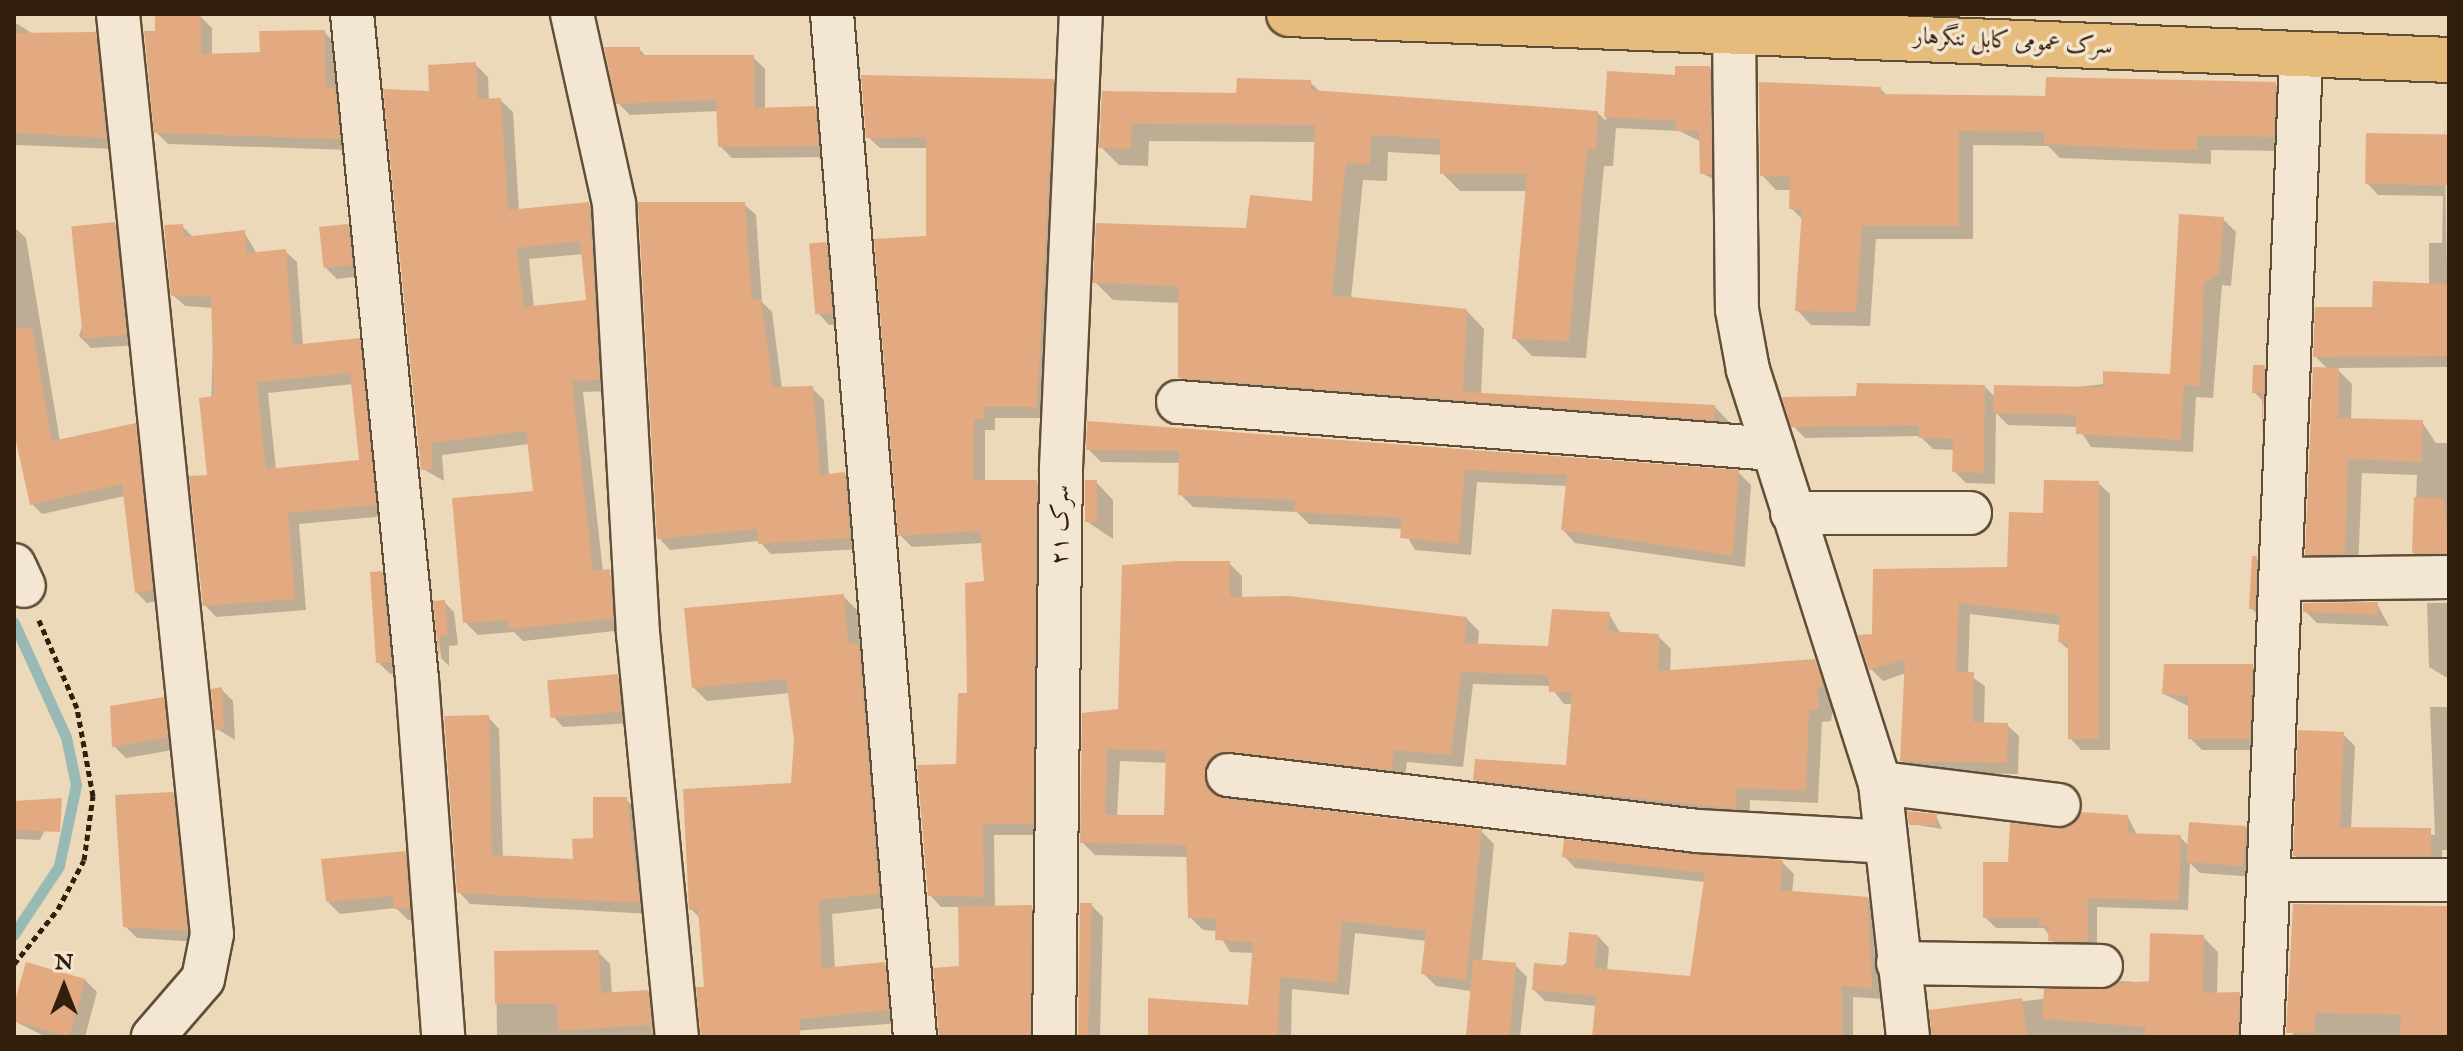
<!DOCTYPE html>
<html>
<head>
<meta charset="utf-8">
<style>
	body { margin:0 }
	#map { position:relative; width:2463px; height:1051px; overflow:hidden; background:#ecd9ba; font-family:"IM FELL English",Amiri,serif }
	div>[style] { position:absolute }
	[style*='--x'] { left:calc(var(--x)*1px); top:calc(var(--y)*1px); width:calc(var(--w)*1px); rotate:calc(var(--a)*1deg) }
	.shadow>* { inset:0; background:#0003; transform-origin:0 0 }
	.stream>* { height:11px; margin:-5.5px; padding:0 5.5px; transform-origin:5.5px; border-radius:5.5px; background:#99b9b5 }
	.building>* { inset:0; background:#e3aa82; transform-origin:0 0 }
	.path>* { height:5px; margin-top:-2.5px; transform-origin:0; background:repeating-linear-gradient(90deg,#311f0b 0 6px,transparent 0 10px) }
	.roads { filter:drop-shadow(2px 0 #604e37) drop-shadow(-2px 0 #604e37) drop-shadow(0 2px #604e37) drop-shadow(0 -2px #604e37) }
	.minor>* { height:42px; margin:-21px; padding:0 21px; transform-origin:21px; border-radius:21px; background:#f3e6d2 }
	.highway>* { height:44px; margin:-22px; padding:0 22px; transform-origin:22px; border-radius:22px; background:#e6bc7d }
	span { translate:-50% -50%; white-space:nowrap; text-align:center; line-height:1.15; -webkit-text-stroke:7px #f3e6d2; paint-order:stroke }
	.street-label { font-size:24px; color:#311f0b }
	.frame { position:absolute; inset:0; border:16px solid #311f0b; pointer-events:none }
	.north { position:absolute; left:24px; top:947px; width:80px; height:80px; -webkit-text-stroke:6px #f3e6d2; paint-order:stroke; rotate:0deg; font-size:22px; font-weight:700; line-height:32px; text-align:center; color:#311f0b }
	.north::after { content:''; display:block; margin:auto; width:28px; height:36px; background:#311f0b; clip-path:polygon(50% 0,100% 100%,50% 72%,0 100%) }
</style>
</head>
<body>
<div id="map">
	<div class="shadow">
		<div style="clip-path:polygon(200px 16px,212px 28px,212px 56px,262px 54px,324px 32px,336px 44px,337px 92px,346px 102px,351px 150px,168px 144px,156px 132px,157px 33px)"></div>
		<div style="clip-path:polygon(14px 22px,35px 35px,95px 34px,107px 46px,118px 149px,16px 145px,14px 170px)"></div>
		<div style="clip-path:polygon(639px 49px,647px 57px,753px 57px,765px 69px,765px 109px,815px 108px,827px 120px,830px 157px,732px 158px,720px 146px,719px 111px,630px 115px,618px 103px)"></div>
		<div style="clip-path:polygon(evenodd,475px 64px,488px 77px,489px 100px,500px 100px,513px 112px,519px 211px,588px 204px,600px 216px,611px 391px,583px 392px,603px 572px,622px 583px,624px 630px,523px 641px,514px 632px,478px 635px,465px 622px,535px 493px,529px 444px,442px 455px,444px 481px,423px 469px,431px 93px,475px 64px,583px 254px,588px 302px,534px 308px,529px 259px,583px 254px)"></div>
		<div style="clip-path:polygon(1710px 68px,1722px 80px,1723px 185px,1702px 173px,1702px 142px,1679px 131px,1616px 128px,1613px 166px,1604px 166px,1586px 358px,1532px 356px,1514px 338px,1528px 191px,1460px 191px,1442px 173px,1442px 155px,1388px 152px,1387px 181px,1363px 180px,1351px 299px,1467px 311px,1484px 329px,1481px 395px,1715px 407px,1732px 425px,1198px 395px,1180px 377px,1180px 303px,1113px 300px,1095px 282px,1314px 203px,1316px 142px,1149px 141px,1148px 166px,1119px 165px,1101px 147px,1104px 93px,1238px 95px,1310px 82px,1321px 93px,1598px 113px,1606px 121px,1609px 73px,1677px 77px)"></div>
		<div style="clip-path:polygon(1053px 81px,1065px 93px,1048px 418px,995px 418px,995px 430px,985px 430px,985px 482px,1036px 482px,1048px 494px,1044px 835px,994px 835px,995px 907px,1031px 907px,1043px 919px,1042px 1037px,940px 1037px,962px 968px,960px 907px,941px 907px,930px 895px,958px 766px,986px 583px,983px 543px,912px 547px,900px 535px,928px 237px,928px 148px,880px 148px,868px 137px)"></div>
		<div style="clip-path:polygon(2275px 84px,2290px 99px,2288px 151px,2211px 150px,2211px 164px,2060px 158px,2048px 146px,1973px 145px,1973px 239px,1876px 239px,1870px 326px,1811px 325px,1797px 310px,1804px 221px,1791px 208px,1792px 190px,1776px 190px,1762px 175px,1881px 89px,1888px 97px,2047px 98px)"></div>
		<div style="clip-path:polygon(2444px 115px,2449px 367px,2336px 368px,2352px 384px,2351px 420px,2422px 422px,2436px 443px,2449px 443px,2449px 567px,2428px 567px,2414px 553px,2417px 475px,2362px 473px,2358px 568px,2321px 568px,2307px 554px,2328px 369px,2315px 356px,2374px 309px,2429px 285px,2429px 243px,2442px 243px,2443px 196px,2378px 195px,2367px 183px,2444px 137px)"></div>
		<div style="clip-path:polygon(744px 204px,756px 215px,762px 302px,772px 312px,782px 389px,812px 388px,824px 400px,829px 476px,844px 474px,856px 486px,861px 549px,771px 554px,759px 541px,670px 550px,659px 538px)"></div>
		<div style="clip-path:polygon(2223px 219px,2236px 232px,2231px 286px,2222px 285px,2213px 398px,2196px 397px,2193px 452px,2091px 447px,2078px 427px,2008px 425px,1996px 413px,1995px 484px,1966px 483px,1954px 471px,1954px 450px,1933px 449px,1920px 436px,1805px 438px,1793px 426px,1858px 398px,1985px 387px,1995px 397px,2171px 376px)"></div>
		<div style="clip-path:polygon(114px 224px,126px 236px,138px 345px,91px 348px,79px 336px)"></div>
		<div style="clip-path:polygon(evenodd,182px 226px,194px 238px,244px 232px,257px 254px,285px 251px,297px 262px,303px 346px,359px 341px,371px 352px,387px 516px,299px 524px,306px 610px,216px 617px,205px 605px,214px 308px,185px 306px,173px 295px,182px 226px,353px 384px,361px 462px,276px 470px,268px 393px,353px 384px)"></div>
		<div style="clip-path:polygon(348px 226px,360px 238px,363px 276px,337px 279px,325px 267px)"></div>
		<div style="clip-path:polygon(14px 227px,26px 238px,60px 441px,135px 425px,145px 436px,162px 600px,147px 603px,136px 592px,125px 496px,42px 514px,32px 504px,14px 428px)"></div>
		<div style="clip-path:polygon(826px 244px,838px 256px,843px 324px,829px 325px,818px 313px)"></div>
		<div style="clip-path:polygon(2264px 367px,2276px 379px,2273px 448px,2264px 439px,2264px 402px,2254px 392px)"></div>
		<div style="clip-path:polygon(1089px 423px,1738px 472px,1751px 485px,1745px 567px,1575px 543px,1563px 530px,1568px 486px,1477px 482px,1471px 555px,1415px 550px,1403px 529px,1309px 524px,1297px 512px,1193px 507px,1180px 494px,1181px 463px,1101px 462px,1088px 449px)"></div>
		<div style="clip-path:polygon(1096px 482px,1113px 500px,1113px 539px,1086px 521px)"></div>
		<div style="clip-path:polygon(2098px 483px,2110px 494px,2110px 750px,2081px 750px,2070px 738px,2070px 651px,2060px 642px,2061px 625px,1970px 614px,1968px 674px,1985px 686px,1984px 724px,2007px 725px,2019px 736px,2018px 774px,1914px 772px,1902px 761px,1906px 673px,1883px 681px,1871px 669px,1874px 635px,2009px 569px,2045px 515px)"></div>
		<div style="clip-path:polygon(2256px 558px,2268px 570px,2263px 620px,2251px 608px)"></div>
		<div style="clip-path:polygon(evenodd,1229px 563px,1242px 576px,1242px 598px,1466px 618px,1479px 631px,1478px 646px,1550px 648px,1609px 614px,1621px 634px,1658px 636px,1671px 649px,1670px 672px,1814px 661px,1835px 698px,1831px 721px,1822px 722px,1818px 803px,1750px 800px,1749px 821px,1488px 792px,1475px 779px,1568px 768px,1573px 704px,1564px 704px,1550px 686px,1473px 684px,1463px 767px,1407px 762px,1404px 782px,1221px 774px,1218px 796px,1481px 831px,1494px 844px,1482px 961px,1515px 965px,1527px 977px,1520px 1037px,1466px 1037px,1471px 991px,1436px 986px,1423px 973px,1427px 941px,1355px 933px,1349px 995px,1292px 989px,1291px 1037px,1150px 1037px,1250px 1007px,1254px 953px,1230px 952px,1217px 931px,1203px 930px,1190px 917px,1188px 857px,1095px 855px,1082px 842px,1084px 715px,1120px 710px,1229px 563px,1120px 761px,1168px 763px,1166px 817px,1117px 817px,1120px 761px)"></div>
		<div style="clip-path:polygon(382px 573px,393px 585px,402px 673px,390px 674px,378px 662px)"></div>
		<div style="clip-path:polygon(843px 596px,857px 610px,860px 644px,872px 656px,892px 907px,832px 914px,835px 969px,884px 964px,898px 978px,902px 1023px,711px 1037px,701px 919px,691px 909px,793px 784px,796px 739px,790px 693px,707px 701px,693px 687px)"></div>
		<div style="clip-path:polygon(444px 602px,454px 612px,458px 645px,449px 646px,449px 666px,441px 658px,436px 603px)"></div>
		<div style="clip-path:polygon(2427px 603px,2449px 603px,2449px 679px,2429px 667px)"></div>
		<div style="clip-path:polygon(2377px 604px,2389px 626px,2317px 623px,2305px 611px)"></div>
		<div style="clip-path:polygon(2252px 666px,2264px 678px,2261px 750px,2202px 750px,2190px 738px,2190px 707px,2164px 694px)"></div>
		<div style="clip-path:polygon(617px 676px,629px 688px,632px 723px,563px 727px,552px 715px)"></div>
		<div style="clip-path:polygon(221px 689px,233px 701px,235px 740px,217px 729px)"></div>
		<div style="clip-path:polygon(163px 699px,175px 711px,179px 749px,126px 758px,114px 746px)"></div>
		<div style="clip-path:polygon(2430px 707px,2449px 707px,2449px 850px,2442px 850px,2442px 867px,2307px 867px,2295px 855px,2343px 734px,2355px 746px,2351px 829px,2435px 835px)"></div>
		<div style="clip-path:polygon(488px 717px,499px 729px,503px 858px,575px 862px,626px 799px,637px 810px,650px 914px,470px 904px,459px 892px)"></div>
		<div style="clip-path:polygon(173px 794px,184px 806px,198px 942px,137px 938px,125px 926px)"></div>
		<div style="clip-path:polygon(14px 803px,54px 812px,40px 840px,14px 839px)"></div>
		<div style="clip-path:polygon(1936px 816px,1942px 829px,1911px 824px)"></div>
		<div style="clip-path:polygon(2128px 817px,2137px 835px,2180px 837px,2189px 846px,2246px 827px,2257px 839px,2256px 877px,2200px 873px,2190px 863px,2188px 910px,2097px 907px,2097px 951px,2060px 951px,2044px 928px,1996px 928px,1985px 917px,2010px 864px,2068px 829px)"></div>
		<div style="clip-path:polygon(405px 853px,417px 865px,420px 919px,408px 920px,396px 908px,340px 914px,328px 902px)"></div>
		<div style="clip-path:polygon(1564px 856px,1782px 862px,1794px 874px,1792px 893px,1868px 899px,1879px 911px,1883px 999px,1853px 997px,1853px 1037px,1594px 1037px,1597px 1006px,1545px 1001px,1534px 990px,1598px 936px,1609px 948px,1607px 971px,1692px 978px,1706px 882px,1575px 868px)"></div>
		<div style="clip-path:polygon(1091px 905px,1103px 917px,1100px 1037px,1080px 1037px)"></div>
		<div style="left:2295px;top:906px;width:154px;height:131px;rotate:1deg"></div>
		<div style="clip-path:polygon(2203px 937px,2218px 952px,2217px 995px,2239px 994px,2253px 1008px,2252px 1037px,1934px 1037px,1931px 1012px,2102px 992px,2121px 981px,2151px 983px)"></div>
		<div style="clip-path:polygon(598px 952px,610px 964px,612px 994px,648px 992px,660px 1004px,658px 1036px,497px 1037px,496px 953px)"></div>
		<div style="clip-path:polygon(27px 964px,85px 980px,97px 992px,85px 1037px,46px 1037px,14px 1021px)"></div>
	</div>
	<div class="stream">
		<div style="--x:14;--y:623;--w:125;--a:65.5"></div>
		<div style="--x:66;--y:737;--w:49;--a:78.2"></div>
		<div style="--x:76;--y:785;--w:83;--a:101.9"></div>
		<div style="--x:59;--y:866;--w:82;--a:123.5"></div>
	</div>
	<div class="building">
		<div style="clip-path:polygon(155px 14px,201px 14px,201px 54px,260px 52px,259px 31px,325px 30px,326px 87px,335px 88px,340px 139px,154px 133px,144px 31px,155px 31px)"></div>
		<div style="clip-path:polygon(96px 32px,106px 138px,14px 133px,14px 33px)"></div>
		<div style="clip-path:polygon(604px 47px,640px 47px,640px 55px,754px 55px,754px 108px,815px 106px,819px 146px,718px 147px,716px 100px,616px 104px)"></div>
		<div style="clip-path:polygon(evenodd,476px 62px,478px 99px,501px 98px,508px 210px,589px 202px,600px 380px,572px 381px,593px 571px,610px 569px,613px 619px,509px 629px,508px 620px,463px 623px,452px 498px,533px 491px,526px 431px,431px 443px,433px 469px,421px 470px,383px 89px,429px 91px,428px 65px,476px 62px,580px 241px,586px 300px,524px 307px,517px 248px,580px 241px)"></div>
		<div style="clip-path:polygon(1675px 66px,1710px 66px,1712px 174px,1700px 174px,1699px 131px,1676px 131px,1676px 121px,1604px 117px,1607px 71px,1675px 75px)"></div>
		<div style="clip-path:polygon(861px 75px,1054px 79px,1037px 407px,984px 407px,984px 419px,974px 419px,974px 480px,1037px 480px,1033px 824px,983px 824px,984px 897px,928px 896px,917px 765px,956px 764px,958px 693px,967px 693px,965px 583px,984px 581px,980px 531px,898px 536px,874px 239px,926px 236px,926px 137px,866px 138px)"></div>
		<div style="clip-path:polygon(2046px 77px,2276px 82px,2274px 137px,2197px 136px,2197px 150px,2160px 150px,2044px 144px,2044px 132px,1959px 131px,1959px 226px,1862px 226px,1856px 312px,1795px 311px,1802px 210px,1789px 209px,1790px 177px,1760px 176px,1759px 82px,1881px 87px,1881px 94px,2045px 96px)"></div>
		<div style="clip-path:polygon(1237px 78px,1311px 80px,1311px 90px,1598px 111px,1596px 150px,1587px 149px,1569px 341px,1512px 339px,1527px 174px,1440px 174px,1440px 139px,1371px 135px,1370px 164px,1346px 163px,1332px 295px,1467px 309px,1463px 392px,1715px 405px,1715px 420px,1178px 378px,1178px 286px,1093px 283px,1096px 223px,1246px 228px,1250px 195px,1312px 201px,1315px 125px,1132px 124px,1131px 149px,1099px 148px,1102px 91px,1236px 93px)"></div>
		<div style="left:2366px;top:133px;width:83px;height:51px;rotate:1deg"></div>
		<div style="clip-path:polygon(638px 202px,745px 202px,752px 300px,761px 299px,773px 387px,813px 386px,820px 475px,845px 472px,850px 538px,758px 544px,757px 529px,657px 539px)"></div>
		<div style="clip-path:polygon(2179px 214px,2224px 217px,2219px 274px,2204px 283px,2200px 386px,2184px 385px,2181px 440px,2076px 434px,2076px 415px,1993px 413px,1994px 385px,2103px 387px,2103px 371px,2170px 374px)"></div>
		<div style="left:115px;top:222px;width:113px;height:44px;rotate:84deg"></div>
		<div style="clip-path:polygon(evenodd,183px 224px,184px 237px,245px 230px,247px 253px,286px 249px,293px 345px,360px 338px,376px 505px,288px 513px,295px 599px,203px 606px,189px 476px,207px 475px,199px 398px,214px 396px,211px 297px,171px 296px,164px 225px,183px 224px,350px 373px,359px 460px,266px 469px,257px 382px,350px 373px)"></div>
		<div style="left:348px;top:224px;width:41px;height:29px;rotate:84deg"></div>
		<div style="left:826px;top:242px;width:71px;height:17px;rotate:85deg"></div>
		<div style="clip-path:polygon(2373px 281px,2449px 284px,2449px 356px,2313px 357px,2315px 307px,2372px 307px)"></div>
		<div style="clip-path:polygon(32px 328px,52px 441px,136px 423px,153px 590px,135px 593px,122px 484px,30px 505px,14px 432px,14px 329px)"></div>
		<div style="clip-path:polygon(2253px 365px,2265px 365px,2262px 439px,2262px 393px,2252px 393px)"></div>
		<div style="clip-path:polygon(2313px 367px,2339px 368px,2338px 418px,2423px 420px,2422px 462px,2348px 459px,2345px 554px,2305px 555px)"></div>
		<div style="clip-path:polygon(1857px 383px,1985px 385px,1984px 473px,1952px 472px,1953px 439px,1919px 438px,1919px 425px,1791px 427px,1782px 397px,1856px 396px)"></div>
		<div style="clip-path:polygon(1087px 421px,1739px 470px,1733px 556px,1561px 530px,1567px 475px,1465px 470px,1459px 544px,1400px 538px,1402px 518px,1294px 512px,1295px 500px,1178px 495px,1179px 451px,1086px 450px)"></div>
		<div style="left:1085px;top:480px;width:12px;height:42px"></div>
		<div style="clip-path:polygon(2044px 480px,2099px 481px,2099px 739px,2068px 739px,2068px 643px,2058px 642px,2060px 615px,1959px 603px,1956px 672px,1974px 672px,1973px 722px,2008px 723px,2007px 763px,1900px 761px,1905px 659px,1869px 670px,1858px 635px,1872px 634px,1873px 569px,2007px 567px,2009px 512px,2043px 513px)"></div>
		<div style="clip-path:polygon(2414px 497px,2444px 498px,2449px 553px,2412px 553px)"></div>
		<div style="clip-path:polygon(2252px 556px,2257px 556px,2255px 609px,2249px 609px)"></div>
		<div style="clip-path:polygon(evenodd,1177px 561px,1230px 561px,1230px 597px,1289px 596px,1467px 617px,1464px 643px,1548px 646px,1552px 609px,1610px 612px,1608px 631px,1659px 634px,1658px 671px,1815px 659px,1824px 686px,1817px 688px,1819px 709px,1809px 710px,1806px 791px,1737px 788px,1736px 809px,1473px 780px,1475px 759px,1566px 765px,1572px 692px,1549px 692px,1548px 675px,1461px 672px,1451px 755px,1394px 750px,1392px 770px,1219px 753px,1204px 773px,1206px 785px,1224px 799px,1482px 829px,1466px 980px,1421px 974px,1426px 931px,1342px 921px,1337px 983px,1280px 977px,1278px 1037px,1148px 1037px,1148px 998px,1248px 1005px,1253px 942px,1215px 940px,1216px 919px,1188px 918px,1186px 845px,1080px 843px,1082px 713px,1118px 709px,1122px 565px,1177px 561px,1107px 749px,1166px 751px,1164px 815px,1105px 815px,1107px 749px)"></div>
		<div style="clip-path:polygon(382px 571px,391px 662px,376px 663px,370px 572px)"></div>
		<div style="clip-path:polygon(844px 594px,848px 642px,859px 645px,879px 894px,819px 900px,822px 968px,885px 962px,889px 1010px,800px 1019px,800px 1037px,701px 1037px,696px 987px,704px 987px,698px 909px,689px 910px,683px 789px,791px 783px,794px 739px,786px 679px,692px 688px,684px 608px)"></div>
		<div style="clip-path:polygon(445px 600px,448px 635px,440px 636px,439px 659px,433px 601px)"></div>
		<div style="clip-path:polygon(2378px 602px,2378px 615px,2303px 612px,2303px 603px)"></div>
		<div style="clip-path:polygon(2164px 664px,2253px 664px,2250px 739px,2188px 739px,2188px 696px,2162px 694px)"></div>
		<div style="left:618px;top:674px;width:38px;height:71px;rotate:85deg"></div>
		<div style="clip-path:polygon(222px 687px,224px 729px,215px 730px,211px 689px)"></div>
		<div style="clip-path:polygon(164px 697px,168px 737px,112px 747px,110px 706px)"></div>
		<div style="clip-path:polygon(489px 715px,492px 855px,573px 859px,572px 839px,593px 838px,593px 797px,627px 797px,640px 903px,457px 893px,444px 716px)"></div>
		<div style="clip-path:polygon(2298px 730px,2344px 732px,2340px 827px,2431px 828px,2431px 856px,2293px 856px)"></div>
		<div style="clip-path:polygon(173px 792px,188px 931px,123px 927px,115px 795px)"></div>
		<div style="clip-path:polygon(62px 798px,60px 832px,14px 830px,14px 801px)"></div>
		<div style="clip-path:polygon(1907px 811px,1937px 814px,1937px 825px,1909px 825px)"></div>
		<div style="clip-path:polygon(2081px 812px,2128px 815px,2128px 833px,2181px 835px,2179px 901px,2088px 898px,2088px 942px,2048px 941px,2049px 926px,2039px 926px,2039px 918px,1983px 918px,1983px 862px,2008px 862px,2010px 823px,2068px 827px)"></div>
		<div style="left:2189px;top:822px;width:57px;height:40px;rotate:4deg"></div>
		<div style="clip-path:polygon(1564px 839px,1783px 860px,1780px 890px,1868px 897px,1872px 989px,1842px 986px,1842px 1037px,1592px 1037px,1596px 996px,1532px 990px,1534px 963px,1566px 966px,1569px 932px,1598px 935px,1595px 968px,1690px 976px,1705px 873px,1562px 857px)"></div>
		<div style="clip-path:polygon(405px 851px,410px 908px,394px 909px,393px 896px,326px 902px,321px 859px)"></div>
		<div style="clip-path:polygon(1080px 903px,1092px 903px,1088px 1037px,1078px 1037px)"></div>
		<div style="clip-path:polygon(2293px 904px,2449px 906px,2449px 1037px,2400px 1037px,2401px 1015px,2315px 1013px,2315px 1033px,2286px 1033px)"></div>
		<div style="clip-path:polygon(1032px 905px,1030px 1037px,939px 1036px,933px 968px,959px 966px,958px 906px)"></div>
		<div style="clip-path:polygon(2150px 933px,2204px 935px,2203px 993px,2240px 992px,2238px 1037px,2145px 1037px,2145px 1027px,2042px 1019px,2044px 989px,2149px 981px)"></div>
		<div style="clip-path:polygon(599px 950px,601px 993px,648px 990px,653px 1037px,649px 1025px,558px 1031px,557px 1004px,495px 1004px,494px 951px)"></div>
		<div style="left:1473px;top:959px;width:43px;height:79px;rotate:5deg"></div>
		<div style="left:26px;top:962px;width:62px;height:60px;rotate:16deg"></div>
		<div style="clip-path:polygon(2022px 998px,2027px 1037px,1932px 1037px,1929px 1010px)"></div>
	</div>
	<div class="path">
		<div style="--x:14;--y:964;--w:70;--a:-51.3"></div>
		<div style="--x:58;--y:909;--w:55;--a:-62"></div>
		<div style="--x:84;--y:860;--w:65;--a:-82"></div>
		<div style="--x:93;--y:796;--w:89;--a:-100.3"></div>
		<div style="--x:77;--y:708;--w:96;--a:-113.4"></div>
	</div>
	<div class="roads">
		<div class="minor">
			<div style="--x:118;--y:14;--w:925;--a:84.17"></div>
			<div style="--x:212;--y:934;--w:46;--a:101.3"></div>
			<div style="--x:203;--y:979;--w:77;--a:130.8"></div>
			<div style="--x:352;--y:14;--w:668;--a:84.42"></div>
			<div style="--x:417;--y:679;--w:359;--a:85.8"></div>
			<div style="--x:572;--y:14;--w:195;--a:77.5"></div>
			<div style="--x:614;--y:204;--w:430;--a:86.8"></div>
			<div style="--x:638;--y:633;--w:406;--a:84.5"></div>
			<div style="--x:832;--y:14;--w:1026;--a:85.36"></div>
			<div style="--x:1734;--y:27;--w:283;--a:89.4"></div>
			<div style="--x:1737;--y:310;--w:61;--a:79.6"></div>
			<div style="--x:1748;--y:370;--w:434;--a:72.3"></div>
			<div style="--x:1880;--y:783;--w:256;--a:83.7"></div>
			<div style="--x:1178;--y:402;--w:597;--a:4.52"></div>
			<div style="--x:1792;--y:513;--w:178;--a:0"></div>
			<div style="--x:14;--y:565;--w:23;--a:65"></div>
			<div style="--x:2284;--y:579;--w:165;--a:-0.7"></div>
			<div style="--x:1228;--y:775;--w:472;--a:6.8"></div>
			<div style="--x:1697;--y:831;--w:189;--a:3.3"></div>
			<div style="--x:1880;--y:783;--w:180;--a:7"></div>
			<div style="--x:2270;--y:880;--w:179;--a:0"></div>
			<div style="--x:1898;--y:963;--w:203;--a:0.8"></div>
			<div style="--x:1054;--y:1037;--w:569;--a:-89.3"></div>
			<div style="--x:1061;--y:468;--w:454;--a:-87.5"></div>
			<div style="--x:2262;--y:1037;--w:981;--a:-87.72"></div>
		</div>
		<div class="highway">
			<div style="--x:1289;--y:14;--w:1161;--a:2.27"></div>
		</div>
	</div>
	<div class="street-label">
		<span style="left:2013px;top:42px;rotate:3deg">سرک عمومی کابل ننگرهار</span>
		<span style="left:1061px;top:525px;rotate:-89deg">سرک ۲۱</span>
	</div>
	<div class="frame"></div>
	<div class="north">N</div>
</div>
</body>
</html>
